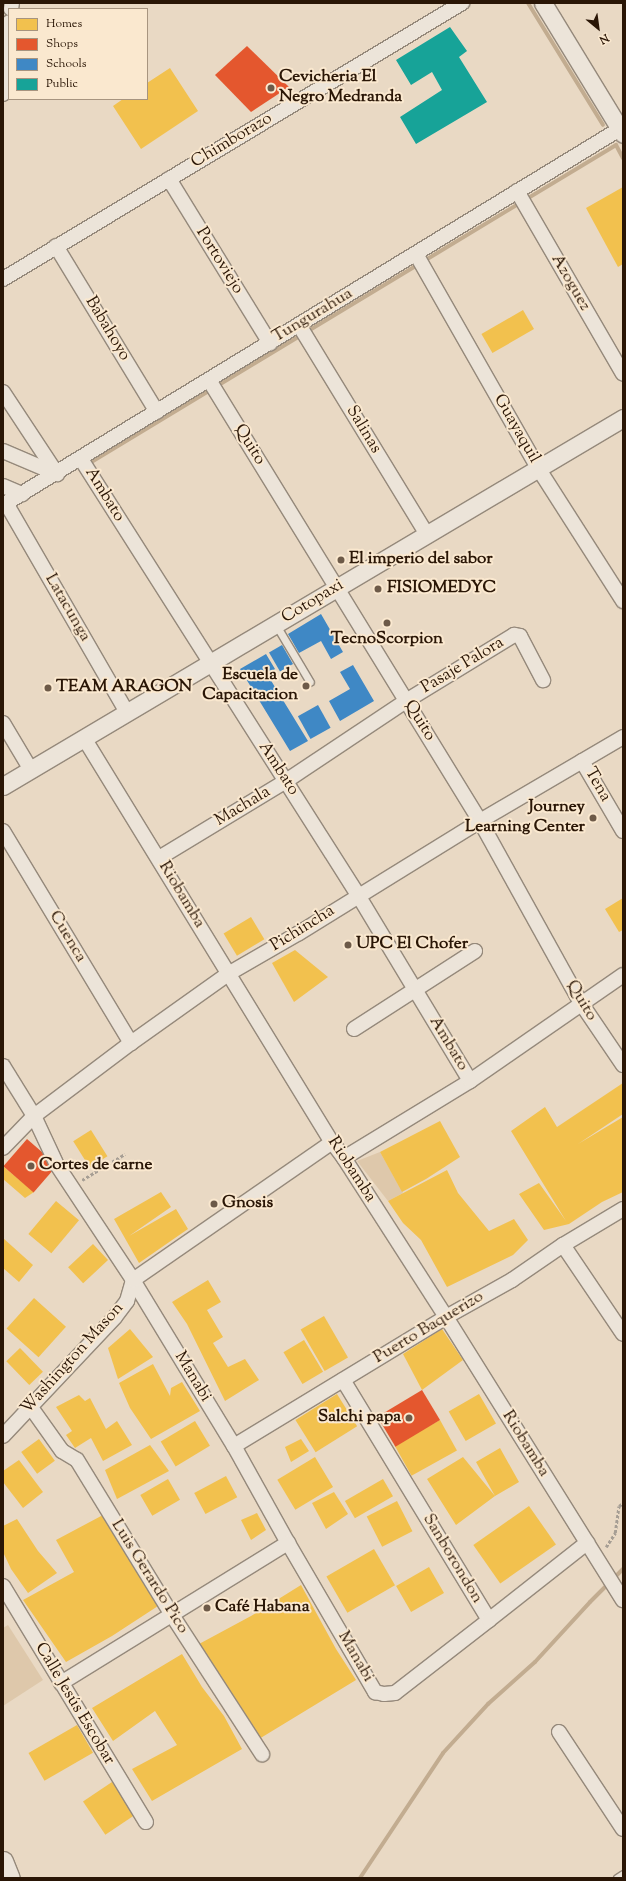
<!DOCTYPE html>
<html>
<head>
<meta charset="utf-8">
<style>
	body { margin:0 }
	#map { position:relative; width:626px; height:1881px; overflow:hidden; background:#e9d9c4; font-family:"Sorts Mill Goudy",serif }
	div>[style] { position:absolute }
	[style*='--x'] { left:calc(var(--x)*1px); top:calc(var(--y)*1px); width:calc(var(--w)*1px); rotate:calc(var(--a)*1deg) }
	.green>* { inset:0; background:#dec8ab }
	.homes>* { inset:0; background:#f2c14e; transform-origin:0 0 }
	.shops>* { inset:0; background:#e4572e; transform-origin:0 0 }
	.schools>* { inset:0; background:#3f88c5; transform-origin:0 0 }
	.public>* { inset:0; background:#17a398 }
	.stream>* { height:4px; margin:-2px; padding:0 2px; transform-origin:2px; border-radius:2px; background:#c2ac90 }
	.path>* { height:2.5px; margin-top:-1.25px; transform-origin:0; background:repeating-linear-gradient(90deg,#a69e94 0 3px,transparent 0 5px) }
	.roads { filter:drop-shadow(1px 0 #95897b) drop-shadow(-1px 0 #95897b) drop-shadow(0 1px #95897b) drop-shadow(0 -1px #95897b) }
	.service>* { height:7px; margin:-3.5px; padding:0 3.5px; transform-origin:3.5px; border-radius:3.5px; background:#ece4d9 }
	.minor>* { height:14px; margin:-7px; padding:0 7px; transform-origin:7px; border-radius:7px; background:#ece4d9 }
	.tertiary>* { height:17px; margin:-8.5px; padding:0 8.5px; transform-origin:8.5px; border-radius:8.5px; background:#ece4d9 }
	.secondary>* { height:19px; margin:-9.5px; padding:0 9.5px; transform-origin:9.5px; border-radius:9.5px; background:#ece4d9 }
	.dots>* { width:11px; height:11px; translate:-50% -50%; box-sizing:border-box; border:2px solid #fae8cf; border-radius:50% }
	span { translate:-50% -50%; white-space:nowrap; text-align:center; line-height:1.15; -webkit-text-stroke:4px #fae8cf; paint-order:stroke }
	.poi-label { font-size:17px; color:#2a1606; font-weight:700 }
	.left { translate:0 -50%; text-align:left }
	.right { translate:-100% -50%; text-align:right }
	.street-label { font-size:17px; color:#2a1606 }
	.frame { position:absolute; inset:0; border:4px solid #2a1606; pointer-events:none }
	.legend { position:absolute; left:8px; top:8px; width:140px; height:92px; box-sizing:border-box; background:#fae8cf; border:1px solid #a7947f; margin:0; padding:5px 7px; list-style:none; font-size:12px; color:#2a1606 }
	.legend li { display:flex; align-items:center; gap:8px; height:20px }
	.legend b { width:20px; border:1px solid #a7947f }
	.north { position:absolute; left:578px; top:8px; width:40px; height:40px; -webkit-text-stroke:3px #fae8cf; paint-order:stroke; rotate:151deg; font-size:11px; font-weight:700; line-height:16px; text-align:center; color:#2a1606 }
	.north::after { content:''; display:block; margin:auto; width:14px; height:18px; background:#2a1606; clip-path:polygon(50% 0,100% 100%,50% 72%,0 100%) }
</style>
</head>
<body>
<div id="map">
	<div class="green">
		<div style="clip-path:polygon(380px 1152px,403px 1193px,388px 1201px,357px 1161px)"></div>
		<div style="clip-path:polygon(8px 1625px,43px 1680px,3px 1706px,3px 1628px)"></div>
	</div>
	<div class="homes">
		<div style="clip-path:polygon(170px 68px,198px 111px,141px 149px,113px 106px,123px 99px,147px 99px,147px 83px)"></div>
		<div style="clip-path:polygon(623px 187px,623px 264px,618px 267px,586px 208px)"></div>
		<div style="left:523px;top:310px;width:22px;height:48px;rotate:60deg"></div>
		<div style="clip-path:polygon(623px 898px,623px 930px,619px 932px,605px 909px)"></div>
		<div style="left:251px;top:917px;width:26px;height:32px;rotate:59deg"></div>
		<div style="clip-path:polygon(295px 950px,328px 977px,294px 1002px,272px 963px)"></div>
		<div style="clip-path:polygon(623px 1083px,623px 1114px,578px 1144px,623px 1117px,623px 1192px,602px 1202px,569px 1224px,544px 1230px,519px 1194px,539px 1183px,566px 1221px,511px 1131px,545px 1107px,557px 1127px)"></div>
		<div style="clip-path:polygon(440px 1121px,460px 1157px,426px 1179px,402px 1192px,380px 1152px)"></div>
		<div style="left:91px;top:1130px;width:31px;height:21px;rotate:58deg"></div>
		<div style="clip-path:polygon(4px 1167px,34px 1192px,25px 1198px,3px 1179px)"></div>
		<div style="clip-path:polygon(447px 1170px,458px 1193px,489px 1231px,514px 1219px,528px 1240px,513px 1255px,447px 1287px,421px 1240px,403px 1223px,388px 1201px)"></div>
		<div style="clip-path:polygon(161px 1192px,171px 1207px,129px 1236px,176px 1209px,188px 1229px,139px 1263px,114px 1219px)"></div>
		<div style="left:56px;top:1201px;width:30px;height:43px;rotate:40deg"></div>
		<div style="clip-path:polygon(3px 1238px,33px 1265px,19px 1282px,3px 1268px)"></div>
		<div style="left:93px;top:1244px;width:22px;height:34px;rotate:47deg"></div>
		<div style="clip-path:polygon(208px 1280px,221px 1302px,207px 1310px,223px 1337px,213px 1343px,228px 1367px,245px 1359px,259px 1380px,225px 1401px,187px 1324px,172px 1302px)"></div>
		<div style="left:34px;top:1298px;width:43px;height:41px;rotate:42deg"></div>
		<div style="left:324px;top:1316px;width:48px;height:27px;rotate:60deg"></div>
		<div style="clip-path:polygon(130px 1329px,153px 1357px,118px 1379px,108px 1348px)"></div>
		<div style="clip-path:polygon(442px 1329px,463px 1360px,422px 1390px,403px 1354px)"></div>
		<div style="left:304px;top:1340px;width:37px;height:24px;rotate:59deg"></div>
		<div style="left:20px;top:1348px;width:33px;height:19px;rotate:46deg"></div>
		<div style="clip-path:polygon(153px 1364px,170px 1396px,171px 1388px,182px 1382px,200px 1411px,151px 1439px,130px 1408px,119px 1383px)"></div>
		<div style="left:337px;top:1394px;width:38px;height:49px;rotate:58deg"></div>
		<div style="left:479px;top:1394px;width:34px;height:35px;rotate:60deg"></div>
		<div style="clip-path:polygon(79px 1395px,85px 1401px,90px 1398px,106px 1429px,117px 1421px,132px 1445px,103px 1461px,91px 1438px,75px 1448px,66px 1435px,72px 1431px,56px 1407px)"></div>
		<div style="left:440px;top:1420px;width:35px;height:52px;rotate:61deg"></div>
		<div style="left:195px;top:1421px;width:29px;height:40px;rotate:59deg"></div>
		<div style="left:39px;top:1439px;width:27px;height:22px;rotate:54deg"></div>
		<div style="clip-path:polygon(301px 1439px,309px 1451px,291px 1462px,285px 1447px)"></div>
		<div style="clip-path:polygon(150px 1445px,169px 1471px,117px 1499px,105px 1470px)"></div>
		<div style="clip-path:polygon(500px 1448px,519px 1482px,495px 1496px,456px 1525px,427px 1479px,463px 1457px,495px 1496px,476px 1462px)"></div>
		<div style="left:315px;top:1457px;width:35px;height:44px;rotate:59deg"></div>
		<div style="clip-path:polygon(19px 1460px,43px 1492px,23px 1508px,3px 1482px,3px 1471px)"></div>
		<div style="left:226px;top:1476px;width:24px;height:36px;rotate:62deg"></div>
		<div style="left:168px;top:1479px;width:24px;height:32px;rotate:60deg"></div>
		<div style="left:383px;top:1479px;width:20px;height:44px;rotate:60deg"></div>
		<div style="clip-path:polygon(334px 1492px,348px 1514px,326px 1529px,312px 1503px)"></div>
		<div style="left:397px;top:1501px;width:34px;height:34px;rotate:63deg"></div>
		<div style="left:529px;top:1506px;width:47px;height:68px;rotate:55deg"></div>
		<div style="clip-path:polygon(257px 1513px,266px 1530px,251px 1540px,241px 1520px)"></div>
		<div style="clip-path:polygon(103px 1515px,158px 1606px,112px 1636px,66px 1662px,23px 1600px,74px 1572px,56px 1540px)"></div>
		<div style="clip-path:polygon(17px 1519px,38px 1551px,57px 1573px,28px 1593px,11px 1569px,3px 1552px,3px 1526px)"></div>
		<div style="left:374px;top:1549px;width:42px;height:55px;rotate:60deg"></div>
		<div style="left:429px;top:1567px;width:30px;height:38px;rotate:60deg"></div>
		<div style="clip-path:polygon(301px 1585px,336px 1649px,356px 1680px,259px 1739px,199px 1644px,251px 1616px)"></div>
		<div style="clip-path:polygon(182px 1654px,202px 1687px,224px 1716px,242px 1749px,152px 1801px,132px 1769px,177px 1745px,155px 1711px,113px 1741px,92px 1708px)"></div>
		<div style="left:77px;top:1725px;width:32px;height:56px;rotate:60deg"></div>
		<div style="left:112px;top:1782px;width:40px;height:35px;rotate:56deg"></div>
	</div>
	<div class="shops">
		<div style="clip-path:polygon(247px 46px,289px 87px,251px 112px,215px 75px)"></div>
		<div style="left:27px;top:1139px;width:40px;height:36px;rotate:41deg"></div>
		<div style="left:422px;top:1390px;width:35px;height:52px;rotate:59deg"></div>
	</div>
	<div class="schools">
		<div style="clip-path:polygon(321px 614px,343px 652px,331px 659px,321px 641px,299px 653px,288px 634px)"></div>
		<div style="left:282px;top:645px;width:22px;height:15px;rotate:60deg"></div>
		<div style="clip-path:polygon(266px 654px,275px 669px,267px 674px,308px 741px,290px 751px,240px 669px)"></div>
		<div style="clip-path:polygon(353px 665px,374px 701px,340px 721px,329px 701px,350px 689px,340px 672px)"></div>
		<div style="left:318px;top:705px;width:26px;height:23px;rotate:61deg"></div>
	</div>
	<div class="public">
		<div style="clip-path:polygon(450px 27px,467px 51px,459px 57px,487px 102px,416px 144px,400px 117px,442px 90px,432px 72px,411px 85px,396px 60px)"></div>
	</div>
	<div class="stream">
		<div style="--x:528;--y:3;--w:143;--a:58.4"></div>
		<div style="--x:88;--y:464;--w:617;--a:-31.14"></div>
		<div style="--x:616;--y:145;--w:15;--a:62"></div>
		<div style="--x:360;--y:1878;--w:150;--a:-56.4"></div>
		<div style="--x:443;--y:1753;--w:67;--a:-47.4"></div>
		<div style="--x:488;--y:1704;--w:63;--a:-41.8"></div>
		<div style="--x:535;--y:1662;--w:81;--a:-47.5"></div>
		<div style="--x:590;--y:1602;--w:47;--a:-45"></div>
	</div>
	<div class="path">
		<div style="--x:82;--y:1180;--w:50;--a:-31.2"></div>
		<div style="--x:606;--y:1547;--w:17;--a:-57"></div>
		<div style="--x:615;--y:1533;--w:27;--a:-82"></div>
		<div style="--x:619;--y:1506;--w:5;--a:-37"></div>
	</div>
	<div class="roads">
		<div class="service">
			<div style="--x:276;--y:625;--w:66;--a:59.2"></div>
			<div style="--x:617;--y:1878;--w:7;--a:-34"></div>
		</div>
		<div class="minor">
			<div style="--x:11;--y:9;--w:6;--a:-81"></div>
			<div style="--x:3;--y:94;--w:72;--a:-85.2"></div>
			<div style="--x:169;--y:179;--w:193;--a:58.4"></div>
			<div style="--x:517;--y:191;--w:211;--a:59.9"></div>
			<div style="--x:56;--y:246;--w:194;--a:58.7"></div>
			<div style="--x:416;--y:254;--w:246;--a:60.3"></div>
			<div style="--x:538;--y:468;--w:158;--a:57.4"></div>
			<div style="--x:3;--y:279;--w:536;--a:-31.02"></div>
			<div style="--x:299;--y:325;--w:246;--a:58.6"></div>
			<div style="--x:209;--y:380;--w:518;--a:58.43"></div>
			<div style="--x:480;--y:821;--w:208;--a:61"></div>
			<div style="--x:581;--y:1003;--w:75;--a:55.9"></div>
			<div style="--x:3;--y:392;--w:98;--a:56.6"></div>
			<div style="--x:3;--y:451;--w:59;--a:23.1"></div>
			<div style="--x:81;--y:459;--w:517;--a:57.57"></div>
			<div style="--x:358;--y:895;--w:217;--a:58.9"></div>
			<div style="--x:3;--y:486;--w:21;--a:23"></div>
			<div style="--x:6;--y:503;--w:242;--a:60"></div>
			<div style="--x:3;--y:505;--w:726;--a:-31.37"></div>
			<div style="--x:3;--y:723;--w:55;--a:59.2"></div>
			<div style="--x:84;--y:738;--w:474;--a:58.5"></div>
			<div style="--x:332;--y:1142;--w:20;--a:53"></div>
			<div style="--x:344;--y:1158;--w:189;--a:57.3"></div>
			<div style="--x:446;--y:1317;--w:334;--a:58"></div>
			<div style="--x:582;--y:761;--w:81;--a:59.6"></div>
			<div style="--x:3;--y:831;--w:248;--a:58.9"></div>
			<div style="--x:159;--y:858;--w:149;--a:-31.2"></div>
			<div style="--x:286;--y:781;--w:144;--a:-33.7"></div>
			<div style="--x:406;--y:701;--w:127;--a:-31.4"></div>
			<div style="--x:514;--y:635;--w:6;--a:9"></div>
			<div style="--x:520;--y:636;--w:50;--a:62.4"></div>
			<div style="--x:354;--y:1029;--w:144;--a:-32.8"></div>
			<div style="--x:3;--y:1066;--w:59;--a:58.2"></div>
			<div style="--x:34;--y:1116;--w:54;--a:64.9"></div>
			<div style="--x:57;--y:1165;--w:138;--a:56.5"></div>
			<div style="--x:133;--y:1280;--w:194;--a:58.7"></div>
			<div style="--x:234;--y:1446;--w:111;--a:60.9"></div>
			<div style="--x:288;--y:1543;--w:173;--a:59.7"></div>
			<div style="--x:375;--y:1692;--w:9;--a:13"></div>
			<div style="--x:384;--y:1694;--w:11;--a:-5"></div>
			<div style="--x:395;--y:1693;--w:119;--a:-37.8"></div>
			<div style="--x:489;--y:1620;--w:281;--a:-121.3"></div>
			<div style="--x:3;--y:1148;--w:45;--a:-45.9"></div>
			<div style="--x:34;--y:1116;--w:121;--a:-37"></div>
			<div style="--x:131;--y:1043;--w:119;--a:-35.4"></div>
			<div style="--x:228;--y:974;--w:82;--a:-30"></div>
			<div style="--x:299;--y:933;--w:213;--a:-31.7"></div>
			<div style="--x:480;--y:821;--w:166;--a:-30.4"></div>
			<div style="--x:344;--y:1158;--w:148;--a:-31.4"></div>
			<div style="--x:470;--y:1081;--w:186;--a:-34.7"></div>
			<div style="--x:563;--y:1245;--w:107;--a:56"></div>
			<div style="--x:30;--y:1406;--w:55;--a:54.6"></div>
			<div style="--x:62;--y:1451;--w:17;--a:31"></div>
			<div style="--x:77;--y:1460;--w:182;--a:58.5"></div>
			<div style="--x:172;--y:1615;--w:166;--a:57.1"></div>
			<div style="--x:3;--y:1436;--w:163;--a:-46.7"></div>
			<div style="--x:115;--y:1317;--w:20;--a:-53"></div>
			<div style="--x:127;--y:1301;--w:22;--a:-74"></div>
			<div style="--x:133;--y:1280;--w:242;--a:-34.7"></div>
			<div style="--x:234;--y:1446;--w:248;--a:-31.3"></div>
			<div style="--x:446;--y:1317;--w:76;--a:-29.3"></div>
			<div style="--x:512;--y:1280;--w:62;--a:-34.5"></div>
			<div style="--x:563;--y:1245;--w:70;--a:-31"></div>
			<div style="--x:3;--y:1586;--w:276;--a:58.8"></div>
			<div style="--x:489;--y:1620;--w:125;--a:-38.2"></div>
			<div style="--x:61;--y:1683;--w:267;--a:-31.7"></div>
			<div style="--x:559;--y:1732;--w:116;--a:56.6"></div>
		</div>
		<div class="tertiary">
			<div style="--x:543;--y:3;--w:153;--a:58.6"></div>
			<div style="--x:3;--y:786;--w:721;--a:-30.69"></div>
		</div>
		<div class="secondary">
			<div style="--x:3;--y:1861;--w:18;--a:68"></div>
		</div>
	</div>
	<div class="dots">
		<div style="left:271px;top:88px;background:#6d5a48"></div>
		<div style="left:341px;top:560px;background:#6d5a48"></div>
		<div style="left:378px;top:589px;background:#6d5a48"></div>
		<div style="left:387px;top:623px;background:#6d5a48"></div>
		<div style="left:306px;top:686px;background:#6d5a48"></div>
		<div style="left:48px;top:688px;background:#6d5a48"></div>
		<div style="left:593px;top:818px;background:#6d5a48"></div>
		<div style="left:348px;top:945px;background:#6d5a48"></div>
		<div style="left:31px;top:1166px;background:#6d5a48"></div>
		<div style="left:214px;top:1204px;background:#6d5a48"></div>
		<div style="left:409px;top:1418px;background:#6d5a48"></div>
		<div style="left:207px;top:1608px;background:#6d5a48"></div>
	</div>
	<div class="poi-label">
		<span class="left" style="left:279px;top:88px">Cevicheria El<br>Negro Medranda</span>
		<span class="left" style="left:349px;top:560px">El imperio del sabor</span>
		<span class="left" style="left:387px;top:589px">FISIOMEDYC</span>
		<span style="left:387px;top:640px">TecnoScorpion</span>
		<span class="right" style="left:298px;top:686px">Escuela de<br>Capacitacion</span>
		<span class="left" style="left:56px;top:688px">TEAM ARAGON</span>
		<span class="right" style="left:585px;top:818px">Journey<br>Learning Center</span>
		<span class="left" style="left:356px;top:945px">UPC El Chofer</span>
		<span class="left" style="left:39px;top:1166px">Cortes de carne</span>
		<span class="left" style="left:222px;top:1204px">Gnosis</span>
		<span class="right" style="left:401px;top:1418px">Salchi papa</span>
		<span class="left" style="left:215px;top:1608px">Café Habana</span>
	</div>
	<div class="street-label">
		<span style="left:232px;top:141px;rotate:-31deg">Chimborazo</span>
		<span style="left:219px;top:261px;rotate:58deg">Portoviejo</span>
		<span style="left:570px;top:283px;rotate:60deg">Azoguez</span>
		<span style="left:313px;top:316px;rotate:-31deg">Tungurahua</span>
		<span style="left:107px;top:329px;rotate:59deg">Babahoyo</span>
		<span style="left:516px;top:429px;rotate:60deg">Guayaquil</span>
		<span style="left:363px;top:430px;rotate:59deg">Salinas</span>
		<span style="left:249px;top:445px;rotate:58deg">Quito</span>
		<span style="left:104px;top:495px;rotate:58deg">Ambato</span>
		<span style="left:313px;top:602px;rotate:-31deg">Cotopaxi</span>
		<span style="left:67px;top:608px;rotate:60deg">Latacunga</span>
		<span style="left:463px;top:666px;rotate:-31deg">Pasaje Palora</span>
		<span style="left:419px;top:721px;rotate:58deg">Quito</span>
		<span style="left:278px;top:769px;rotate:57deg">Ambato</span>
		<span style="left:597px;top:785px;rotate:60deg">Tena</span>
		<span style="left:243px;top:807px;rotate:-31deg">Machala</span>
		<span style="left:181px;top:895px;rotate:59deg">Riobamba</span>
		<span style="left:303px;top:929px;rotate:-32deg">Pichincha</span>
		<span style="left:67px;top:937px;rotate:59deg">Cuenca</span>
		<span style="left:581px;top:1001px;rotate:59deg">Quito</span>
		<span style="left:448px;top:1044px;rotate:59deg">Ambato</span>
		<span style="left:351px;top:1170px;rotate:57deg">Riobamba</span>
		<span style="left:429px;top:1328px;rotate:-31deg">Puerto Baquerizo</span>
		<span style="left:73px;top:1359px;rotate:-48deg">Washington Mason</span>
		<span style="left:192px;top:1377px;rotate:59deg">Manabi</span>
		<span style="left:525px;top:1444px;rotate:58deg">Riobamba</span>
		<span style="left:452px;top:1559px;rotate:59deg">Sanborondon</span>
		<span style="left:149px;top:1577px;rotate:58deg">Luis Gerardo Pico</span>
		<span style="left:355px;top:1657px;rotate:60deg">Manabi</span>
		<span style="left:74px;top:1704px;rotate:59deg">Calle Jesús Escobar</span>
	</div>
	<div class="frame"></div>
	<ul class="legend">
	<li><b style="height:11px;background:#f2c14e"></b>Homes</li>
	<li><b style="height:11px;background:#e4572e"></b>Shops</li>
	<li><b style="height:11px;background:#3f88c5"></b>Schools</li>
	<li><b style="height:11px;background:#17a398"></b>Public</li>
	</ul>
	<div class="north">N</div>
</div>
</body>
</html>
